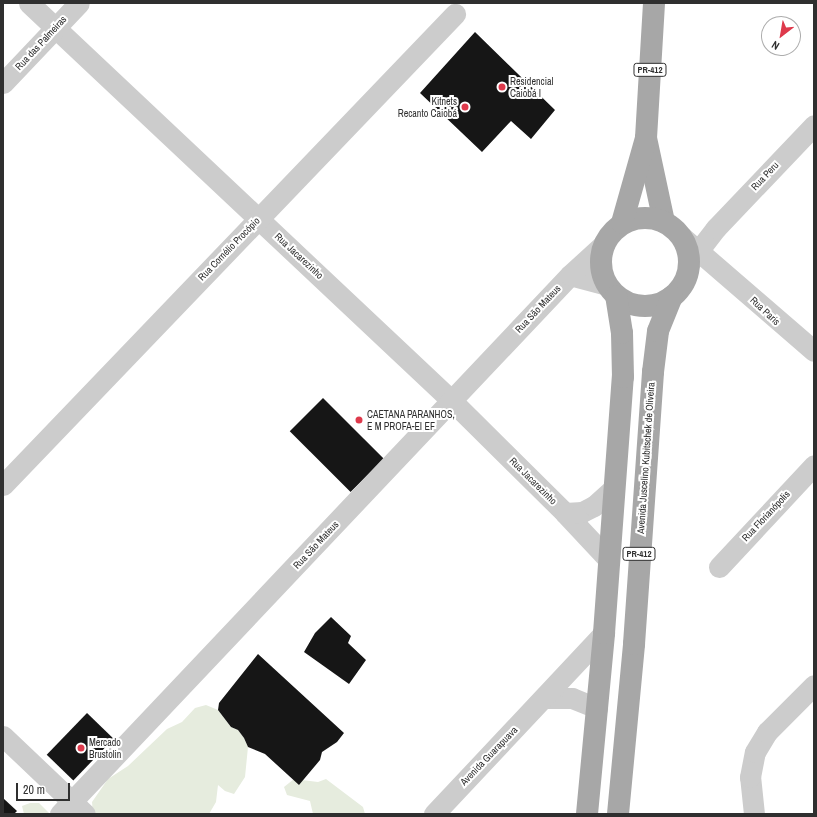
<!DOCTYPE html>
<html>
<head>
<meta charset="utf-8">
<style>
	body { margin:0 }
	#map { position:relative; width:817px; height:817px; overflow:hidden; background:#fff; font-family:"Archivo Narrow",sans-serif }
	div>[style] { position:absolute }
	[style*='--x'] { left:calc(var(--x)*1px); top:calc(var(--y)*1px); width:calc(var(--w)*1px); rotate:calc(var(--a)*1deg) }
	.green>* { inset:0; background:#e6ecde }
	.building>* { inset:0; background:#161616; transform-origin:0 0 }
	.street>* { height:21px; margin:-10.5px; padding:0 10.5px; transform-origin:10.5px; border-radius:10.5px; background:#ccc }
	.primary>* { height:22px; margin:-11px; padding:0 11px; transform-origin:11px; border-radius:11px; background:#a7a7a7 }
	.primary>.ring { margin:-11px; padding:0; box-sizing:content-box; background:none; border:22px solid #a7a7a7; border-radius:50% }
	.dots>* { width:11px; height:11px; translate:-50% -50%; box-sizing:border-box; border:2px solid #fff; border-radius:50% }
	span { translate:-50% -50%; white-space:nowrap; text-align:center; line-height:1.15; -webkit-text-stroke:4px #fff; paint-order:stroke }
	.shield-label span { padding:1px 3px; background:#fff; border:1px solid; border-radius:3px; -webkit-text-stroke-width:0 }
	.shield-label { font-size:9px; color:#2f2f2f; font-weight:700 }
	.street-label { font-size:10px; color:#2f2f2f }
	.poi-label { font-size:10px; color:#2f2f2f }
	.left { translate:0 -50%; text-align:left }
	.right { translate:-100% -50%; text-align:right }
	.frame { position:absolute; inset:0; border:4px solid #2f2f2f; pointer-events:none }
	.north { position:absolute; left:761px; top:16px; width:40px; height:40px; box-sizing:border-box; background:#fff; border:1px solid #acacac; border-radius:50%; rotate:211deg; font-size:11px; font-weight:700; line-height:16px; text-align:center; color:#2f2f2f }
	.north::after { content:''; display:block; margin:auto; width:14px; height:18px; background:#de3a4c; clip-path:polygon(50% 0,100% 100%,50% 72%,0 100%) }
	.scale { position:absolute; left:16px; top:783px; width:54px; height:18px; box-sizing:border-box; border:2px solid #2f2f2f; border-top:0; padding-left:5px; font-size:12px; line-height:14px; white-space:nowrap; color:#2f2f2f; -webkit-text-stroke:3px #fff; paint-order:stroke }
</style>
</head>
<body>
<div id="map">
	<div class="green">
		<div style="clip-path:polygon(206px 705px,218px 710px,231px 727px,238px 730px,244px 738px,248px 747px,245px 777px,234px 794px,225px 791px,218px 785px,216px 802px,209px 814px,93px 814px,92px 802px,108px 779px,128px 766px,167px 729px,182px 722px,195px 708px)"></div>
		<div style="clip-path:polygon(294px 779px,318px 782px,326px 779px,363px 807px,365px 814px,313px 814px,310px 801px,287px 795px,284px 787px)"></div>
		<div style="clip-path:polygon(30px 803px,39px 803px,50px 814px,24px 814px,22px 806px)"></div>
	</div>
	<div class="building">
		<div style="clip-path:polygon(475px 32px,555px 110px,531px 139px,511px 121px,482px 152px,420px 93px)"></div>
		<div style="left:323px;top:398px;width:86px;height:47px;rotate:45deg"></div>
		<div style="clip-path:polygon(331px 617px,351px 636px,348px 643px,366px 660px,349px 684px,304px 652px,315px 633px)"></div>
		<div style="clip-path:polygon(258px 654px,344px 733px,337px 742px,322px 752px,320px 760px,299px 785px,265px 754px,248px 747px,244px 738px,238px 730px,231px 727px,218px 710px,219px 703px)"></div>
		<div style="left:87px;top:713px;width:37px;height:58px;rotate:44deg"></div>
		<div style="clip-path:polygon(3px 798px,17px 811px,14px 814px,3px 814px)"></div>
	</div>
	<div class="street">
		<div style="--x:29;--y:3;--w:581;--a:43.26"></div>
		<div style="--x:452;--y:401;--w:159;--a:44.7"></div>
		<div style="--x:565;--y:513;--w:63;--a:46.9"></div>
		<div style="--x:3;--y:83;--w:110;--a:-46.5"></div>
		<div style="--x:682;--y:237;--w:174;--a:40.8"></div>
		<div style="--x:689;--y:263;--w:44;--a:-52.4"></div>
		<div style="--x:716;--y:228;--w:142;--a:-46.4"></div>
		<div style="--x:570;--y:275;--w:38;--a:15"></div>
		<div style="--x:3;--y:485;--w:653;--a:-46.18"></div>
		<div style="--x:565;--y:513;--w:17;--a:-3"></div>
		<div style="--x:582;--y:512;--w:13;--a:-27"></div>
		<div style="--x:594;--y:506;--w:25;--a:-42"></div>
		<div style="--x:719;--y:567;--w:139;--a:-47"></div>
		<div style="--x:545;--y:698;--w:27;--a:0"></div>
		<div style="--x:572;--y:698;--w:27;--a:22"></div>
		<div style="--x:3;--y:736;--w:113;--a:43.6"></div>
		<div style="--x:60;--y:814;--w:742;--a:-46.58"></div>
		<div style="--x:570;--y:275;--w:46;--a:-42.4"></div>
		<div style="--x:434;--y:814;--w:248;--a:-46.8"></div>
		<div style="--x:754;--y:814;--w:37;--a:-96"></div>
		<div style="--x:750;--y:777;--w:25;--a:-79"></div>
		<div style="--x:755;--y:752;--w:23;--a:-59"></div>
		<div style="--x:767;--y:732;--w:66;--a:-45"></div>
	</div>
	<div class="primary">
		<div style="--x:646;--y:138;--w:86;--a:77.9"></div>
		<div class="ring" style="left:601px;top:218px;width:66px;height:66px"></div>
		<div style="--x:622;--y:223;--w:88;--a:-74.2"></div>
		<div style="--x:646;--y:138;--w:135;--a:-86.6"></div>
		<div style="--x:587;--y:814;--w:182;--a:-84.6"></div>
		<div style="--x:604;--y:633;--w:257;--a:-85.8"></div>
		<div style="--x:623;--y:377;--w:44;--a:-91.3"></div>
		<div style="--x:622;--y:333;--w:37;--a:-99"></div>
		<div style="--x:618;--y:814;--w:171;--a:-84.6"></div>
		<div style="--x:634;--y:644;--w:273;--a:-86"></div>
		<div style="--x:653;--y:372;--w:41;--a:-83"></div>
		<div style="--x:658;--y:331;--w:37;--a:-68"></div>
	</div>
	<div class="dots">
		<div style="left:502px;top:87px;background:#de3a4c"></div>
		<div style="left:465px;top:107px;background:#de3a4c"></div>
		<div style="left:359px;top:420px;background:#de3a4c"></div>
		<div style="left:81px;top:748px;background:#de3a4c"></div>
	</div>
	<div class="shield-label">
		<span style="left:650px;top:70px">PR-412</span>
		<span style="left:639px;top:554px">PR-412</span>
	</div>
	<div class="street-label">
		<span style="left:41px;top:43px;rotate:-47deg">Rua das Palmeiras</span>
		<span style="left:765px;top:176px;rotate:-47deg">Rua Peru</span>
		<span style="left:229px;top:249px;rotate:-46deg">Rua Cornélio Procópio</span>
		<span style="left:299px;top:256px;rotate:43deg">Rua Jacarezinho</span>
		<span style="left:538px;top:309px;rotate:-47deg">Rua São Mateus</span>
		<span style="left:765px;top:311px;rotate:43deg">Rua Paris</span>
		<span style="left:646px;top:458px;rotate:-86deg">Avenida Juscelino Kubitschek de Oliveira</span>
		<span style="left:533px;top:481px;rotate:45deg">Rua Jacarezinho</span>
		<span style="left:766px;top:516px;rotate:-47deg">Rua Florianópolis</span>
		<span style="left:316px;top:545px;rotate:-47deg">Rua São Mateus</span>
		<span style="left:489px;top:756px;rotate:-46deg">Avenida Guarapuava</span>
	</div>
	<div class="poi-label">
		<span class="left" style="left:510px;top:87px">Residencial<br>Caiobá I</span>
		<span class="right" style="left:457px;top:107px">Kitnets<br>Recanto Caiobá</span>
		<span class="left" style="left:367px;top:420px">CAETANA PARANHOS,<br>E M PROFA-EI EF</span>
		<span class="left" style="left:89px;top:748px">Mercado<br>Brustolin</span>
	</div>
	<div class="frame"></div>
	<div class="north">N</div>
	<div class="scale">20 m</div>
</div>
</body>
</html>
